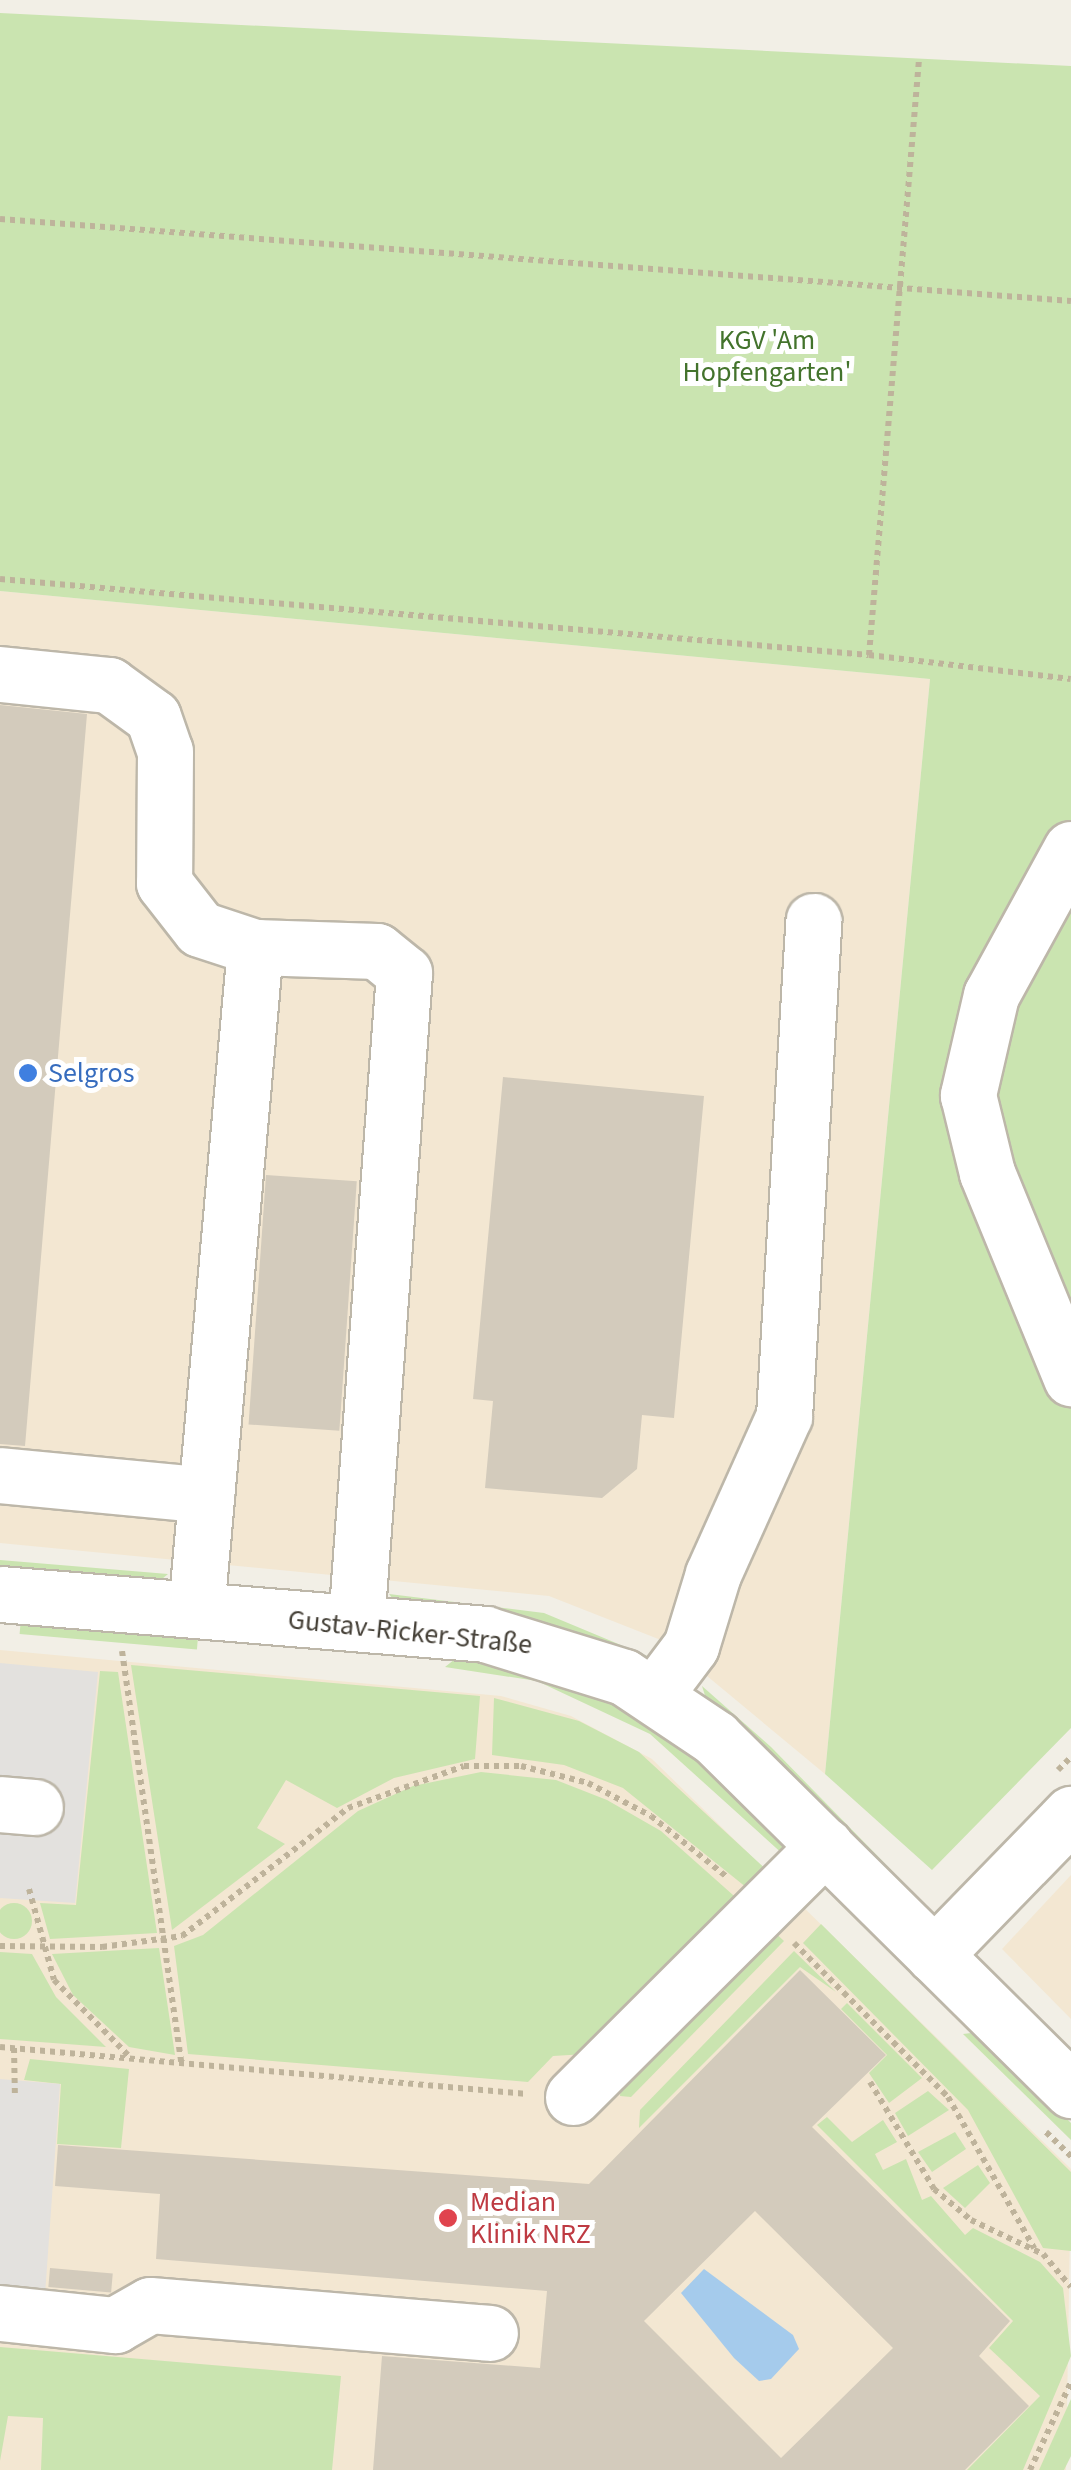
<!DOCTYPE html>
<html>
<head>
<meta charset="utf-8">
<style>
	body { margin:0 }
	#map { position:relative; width:1071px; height:2470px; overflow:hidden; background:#f2efe6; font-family:"Source Sans 3",sans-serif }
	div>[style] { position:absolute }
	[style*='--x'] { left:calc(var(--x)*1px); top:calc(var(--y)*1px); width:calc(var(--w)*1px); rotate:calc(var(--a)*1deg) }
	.commercial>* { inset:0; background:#f3e7d2 }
	.green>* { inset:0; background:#cae4b0; transform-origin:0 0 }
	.round { border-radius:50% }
	.parking>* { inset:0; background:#e3e1de }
	.water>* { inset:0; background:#a5cbec }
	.building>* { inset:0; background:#d3cbbc; transform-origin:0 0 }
	.path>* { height:6px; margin-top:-3px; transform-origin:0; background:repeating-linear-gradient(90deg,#beb39b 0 5px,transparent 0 10px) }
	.roads { filter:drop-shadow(2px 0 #bdb7a9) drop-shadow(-2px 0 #bdb7a9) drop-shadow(0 2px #bdb7a9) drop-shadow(0 -2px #bdb7a9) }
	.minor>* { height:55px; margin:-27.5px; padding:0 27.5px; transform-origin:27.5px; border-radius:27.5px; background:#fff }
	.dots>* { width:28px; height:28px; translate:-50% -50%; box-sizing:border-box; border:5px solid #fff; border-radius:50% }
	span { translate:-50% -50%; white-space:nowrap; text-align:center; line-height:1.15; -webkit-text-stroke:10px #fff; paint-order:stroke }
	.park-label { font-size:28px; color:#43732c }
	.shop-label { font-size:28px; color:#366cbe }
	.left { translate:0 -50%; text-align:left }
	.street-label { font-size:28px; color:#443f36 }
	.health-label { font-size:28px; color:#be3a42 }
</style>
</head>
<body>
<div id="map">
	<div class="commercial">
		<div style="clip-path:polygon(0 591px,930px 679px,825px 1774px,666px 1642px,549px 1596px,0 1543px)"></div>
		<div style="clip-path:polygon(0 1650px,501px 1696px,571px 1716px,652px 1759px,1071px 2169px,1066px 2470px,0 2470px)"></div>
		<div style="clip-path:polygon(1071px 1875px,1071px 2019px,1002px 1949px)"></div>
	</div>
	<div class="green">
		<div style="clip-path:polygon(0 13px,1071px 66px,1071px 1728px,932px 1870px,825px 1774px,930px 679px,0 591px)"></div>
		<div style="clip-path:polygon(0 1560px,168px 1574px,156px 1584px,0 1570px)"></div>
		<div style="clip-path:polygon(389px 1594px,544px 1613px,664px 1663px,547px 1624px,397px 1604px)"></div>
		<div style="left:21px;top:1618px;width:178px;height:16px;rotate:5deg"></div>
		<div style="clip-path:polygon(460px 1655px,567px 1678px,668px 1730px,786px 1839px,786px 1857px,650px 1734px,537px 1681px,445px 1667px)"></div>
		<div style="clip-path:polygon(131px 1665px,480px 1696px,475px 1759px,394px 1778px,337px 1808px,286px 1780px,257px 1828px,285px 1844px,172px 1930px)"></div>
		<div style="clip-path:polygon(100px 1671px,118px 1672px,157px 1933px,50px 1939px,40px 1903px,76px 1905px)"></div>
		<div style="clip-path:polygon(702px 1686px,771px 1747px,904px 1883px,707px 1702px)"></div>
		<div style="clip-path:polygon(494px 1698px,579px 1721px,639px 1752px,771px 1874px,752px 1892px,623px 1788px,564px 1765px,492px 1755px)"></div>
		<div style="clip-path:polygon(481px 1772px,556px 1780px,607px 1800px,661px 1831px,742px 1903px,586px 2054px,553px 2056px,528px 2082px,188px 2054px,174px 1946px,203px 1935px,358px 1811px,413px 1786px)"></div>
		<div class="round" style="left:-4px;top:1903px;width:36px;height:36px"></div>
		<div style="clip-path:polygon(821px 1924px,1071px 2172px,1071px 2251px,1043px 2248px,968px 2110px,803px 1943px)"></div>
		<div style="clip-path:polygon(771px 1929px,784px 1941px,631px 2097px,620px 2096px,621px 2083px)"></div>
		<div style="clip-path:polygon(159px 1948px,175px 2055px,129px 2047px,73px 1995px,52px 1954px)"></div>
		<div style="clip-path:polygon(794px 1951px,836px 1992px,800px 1967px,639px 2128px,640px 2110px)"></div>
		<div style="clip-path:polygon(0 1952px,32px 1954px,56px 1997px,106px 2047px,0 2039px)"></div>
		<div style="clip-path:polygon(847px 2003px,922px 2078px,889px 2103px,869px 2073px,887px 2055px,841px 2009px)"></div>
		<div style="clip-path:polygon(979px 2032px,1071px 2123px,1071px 2140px,963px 2034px)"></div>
		<div style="clip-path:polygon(30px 2059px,129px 2069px,121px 2148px,57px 2144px,61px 2084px,24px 2080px)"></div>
		<div style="clip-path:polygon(928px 2091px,949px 2110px,908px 2136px,895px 2113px)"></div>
		<div style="clip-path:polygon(827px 2117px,852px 2142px,883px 2120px,897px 2142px,875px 2154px,883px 2170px,906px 2159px,922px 2200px,931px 2196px,965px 2235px,973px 2228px,1040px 2262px,1063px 2288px,1071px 2356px,1023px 2470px,967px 2470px,1040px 2396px,989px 2348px,1013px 2321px,817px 2125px)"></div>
		<div style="clip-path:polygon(955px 2132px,966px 2149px,932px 2172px,918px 2152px)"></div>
		<div style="clip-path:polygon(978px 2165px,990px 2183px,965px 2208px,943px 2188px)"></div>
		<div style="clip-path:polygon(0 2347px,341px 2376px,332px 2470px,41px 2470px,43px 2418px,8px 2416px,0 2461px)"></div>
		<div style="clip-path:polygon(1071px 2399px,1071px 2456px,1064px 2470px,1039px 2470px)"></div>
	</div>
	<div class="parking">
		<div style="clip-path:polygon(0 1663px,98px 1672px,75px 1903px,0 1898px)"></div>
		<div style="clip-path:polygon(0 2079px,60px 2084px,42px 2337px,0 2334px)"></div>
	</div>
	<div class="water">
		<div style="clip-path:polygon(704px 2269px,793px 2335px,799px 2349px,771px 2379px,759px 2381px,734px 2358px,681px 2293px)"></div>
	</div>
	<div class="building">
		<div style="clip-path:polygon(0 705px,87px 714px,25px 1446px,0 1444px)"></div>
		<div style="clip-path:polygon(503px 1077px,704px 1096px,674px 1418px,642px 1415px,637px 1469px,602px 1498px,485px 1488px,493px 1401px,473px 1399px)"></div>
		<div style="left:266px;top:1175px;width:91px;height:250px;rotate:4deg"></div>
		<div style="clip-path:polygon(evenodd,800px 1970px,886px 2055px,812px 2127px,1010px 2321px,979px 2356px,1029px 2406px,965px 2470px,373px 2470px,382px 2356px,540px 2368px,547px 2291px,156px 2259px,160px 2194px,55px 2186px,58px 2145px,589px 2184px,800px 1970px,755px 2211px,893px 2348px,781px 2458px,644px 2321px,755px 2211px)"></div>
		<div style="left:50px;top:2268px;width:63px;height:19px;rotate:5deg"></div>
	</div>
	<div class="path">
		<div style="--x:0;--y:219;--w:1074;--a:4.38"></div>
		<div style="--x:0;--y:579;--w:872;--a:5"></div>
		<div style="--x:869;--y:655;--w:598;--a:-85.2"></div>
		<div style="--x:869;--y:655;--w:203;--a:6.8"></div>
		<div style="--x:122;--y:1651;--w:419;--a:81.8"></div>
		<div style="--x:1058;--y:1770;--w:18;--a:-45"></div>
		<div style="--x:29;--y:1889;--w:94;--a:74.6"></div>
		<div style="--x:54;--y:1980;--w:110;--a:45.4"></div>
		<div style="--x:794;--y:1943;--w:218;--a:45"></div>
		<div style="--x:948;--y:2097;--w:174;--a:60.3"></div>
		<div style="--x:0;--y:1946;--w:102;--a:0.6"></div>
		<div style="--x:102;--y:1947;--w:81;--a:-7.8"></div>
		<div style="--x:182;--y:1936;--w:210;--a:-37.6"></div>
		<div style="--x:348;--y:1808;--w:123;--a:-19.9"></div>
		<div style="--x:464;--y:1766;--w:57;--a:0"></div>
		<div style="--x:521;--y:1766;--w:69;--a:14.2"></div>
		<div style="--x:588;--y:1783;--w:71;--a:27.6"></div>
		<div style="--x:651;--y:1816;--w:99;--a:38.8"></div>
		<div style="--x:0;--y:2047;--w:529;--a:5.1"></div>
		<div style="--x:14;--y:2048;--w:50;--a:88.9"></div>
		<div style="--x:870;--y:2082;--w:125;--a:59.1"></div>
		<div style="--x:934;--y:2189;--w:48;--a:40"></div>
		<div style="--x:971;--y:2220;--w:80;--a:25.3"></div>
		<div style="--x:1043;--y:2254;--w:43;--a:49.7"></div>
		<div style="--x:1046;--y:2132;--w:35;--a:44"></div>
		<div style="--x:1030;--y:2470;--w:97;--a:-65"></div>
	</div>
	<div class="roads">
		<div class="minor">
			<div style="--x:0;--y:674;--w:110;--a:5.8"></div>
			<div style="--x:109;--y:685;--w:54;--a:36"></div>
			<div style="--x:153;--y:717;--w:36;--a:71"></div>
			<div style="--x:165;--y:751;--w:132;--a:90.4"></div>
			<div style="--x:164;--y:883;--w:58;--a:52"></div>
			<div style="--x:200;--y:929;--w:58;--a:18.1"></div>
			<div style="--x:255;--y:947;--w:122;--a:1.9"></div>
			<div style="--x:377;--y:951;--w:35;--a:39"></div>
			<div style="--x:404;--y:973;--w:652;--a:94.22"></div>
			<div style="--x:1071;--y:849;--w:166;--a:118.7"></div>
			<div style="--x:991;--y:995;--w:103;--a:103"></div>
			<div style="--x:968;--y:1095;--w:80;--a:76.3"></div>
			<div style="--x:987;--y:1173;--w:222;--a:67.7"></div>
			<div style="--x:0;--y:1475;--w:207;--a:5.5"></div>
			<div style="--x:0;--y:1594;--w:487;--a:4.7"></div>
			<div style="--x:485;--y:1634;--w:145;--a:17.2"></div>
			<div style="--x:624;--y:1677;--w:110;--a:33.8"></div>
			<div style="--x:715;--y:1738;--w:501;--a:44.68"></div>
			<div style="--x:196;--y:1610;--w:666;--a:-84.91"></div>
			<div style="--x:655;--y:1694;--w:60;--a:-53.1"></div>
			<div style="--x:691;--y:1646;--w:75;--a:-73"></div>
			<div style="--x:713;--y:1574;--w:173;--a:-65.8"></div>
			<div style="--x:784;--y:1416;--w:496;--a:-86.6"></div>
			<div style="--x:0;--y:1804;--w:35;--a:5"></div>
			<div style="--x:934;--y:1955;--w:197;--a:-45.8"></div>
			<div style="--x:573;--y:2097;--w:356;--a:-44.9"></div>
			<div style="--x:0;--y:2313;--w:116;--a:6"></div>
			<div style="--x:115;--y:2325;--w:40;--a:-29.7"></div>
			<div style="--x:150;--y:2305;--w:341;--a:4.7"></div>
		</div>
	</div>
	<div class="dots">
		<div style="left:28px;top:1073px;background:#3f7fe0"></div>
		<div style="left:448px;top:2218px;background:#e0444e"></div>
	</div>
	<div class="park-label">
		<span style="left:767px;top:356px">KGV 'Am<br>Hopfengarten'</span>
	</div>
	<div class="shop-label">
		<span class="left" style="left:48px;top:1073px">Selgros</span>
	</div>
	<div class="street-label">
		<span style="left:410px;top:1632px;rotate:6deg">Gustav-Ricker-Straße</span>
	</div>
	<div class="health-label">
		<span class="left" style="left:470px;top:2218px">Median<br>Klinik NRZ</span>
	</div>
</div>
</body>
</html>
